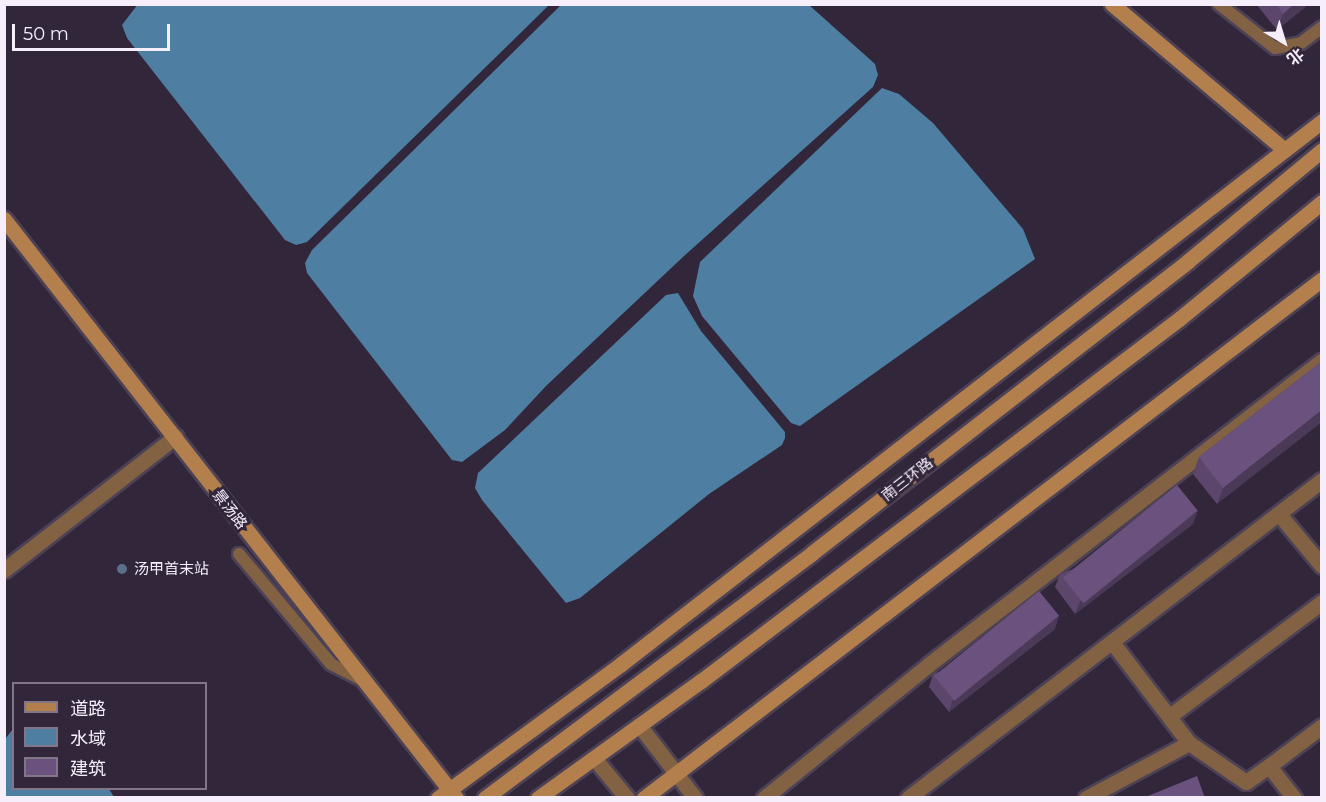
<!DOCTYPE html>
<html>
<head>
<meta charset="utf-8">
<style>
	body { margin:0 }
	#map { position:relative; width:1326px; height:802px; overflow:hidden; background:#31263a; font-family:Montserrat,"Noto Sans SC",sans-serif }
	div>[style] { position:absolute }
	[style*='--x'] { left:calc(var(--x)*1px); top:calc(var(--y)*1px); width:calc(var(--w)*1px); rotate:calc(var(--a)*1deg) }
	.water>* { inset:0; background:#4e7fa3 }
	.roads { filter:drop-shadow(2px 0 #4d4255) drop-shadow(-2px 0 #4d4255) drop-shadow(0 2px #4d4255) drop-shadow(0 -2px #4d4255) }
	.lane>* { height:12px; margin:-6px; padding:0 6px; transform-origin:6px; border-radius:6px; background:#826243 }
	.street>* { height:15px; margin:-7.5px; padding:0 7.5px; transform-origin:7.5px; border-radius:7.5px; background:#826243 }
	.secondary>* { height:15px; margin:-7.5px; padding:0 7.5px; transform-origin:7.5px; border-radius:7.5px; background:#b37f4c }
	.wall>* { inset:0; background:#5c466c }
	.shaded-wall>* { inset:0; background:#4b3958 }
	.building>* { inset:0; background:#6b517e; transform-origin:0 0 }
	.dots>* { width:16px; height:16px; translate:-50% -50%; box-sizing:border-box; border:3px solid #31263a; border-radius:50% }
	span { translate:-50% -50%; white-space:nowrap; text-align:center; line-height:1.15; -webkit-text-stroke:6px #31263a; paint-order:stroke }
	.street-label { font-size:15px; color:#f6eefb }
	.poi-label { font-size:15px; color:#f6eefb }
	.left { translate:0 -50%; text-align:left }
	.frame { position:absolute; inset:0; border:6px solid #f6eefb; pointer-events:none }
	.legend { position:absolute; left:12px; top:682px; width:195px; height:108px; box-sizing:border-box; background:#31263a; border:2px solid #807687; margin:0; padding:8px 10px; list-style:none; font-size:18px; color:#f6eefb }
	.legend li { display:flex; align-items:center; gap:12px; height:30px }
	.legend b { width:30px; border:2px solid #807687 }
	.north { position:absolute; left:1254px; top:12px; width:60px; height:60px; -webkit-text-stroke:4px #31263a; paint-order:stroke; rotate:142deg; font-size:16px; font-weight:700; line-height:24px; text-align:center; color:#f6eefb }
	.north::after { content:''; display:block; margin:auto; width:21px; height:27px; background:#f6eefb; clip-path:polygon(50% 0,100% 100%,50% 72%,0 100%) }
	.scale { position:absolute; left:12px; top:24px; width:158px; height:27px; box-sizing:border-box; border:3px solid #f6eefb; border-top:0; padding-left:8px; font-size:18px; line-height:21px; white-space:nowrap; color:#f6eefb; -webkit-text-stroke:4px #31263a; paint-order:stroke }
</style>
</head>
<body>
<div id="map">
	<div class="water">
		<div style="clip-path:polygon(138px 4px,549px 4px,549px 5px,307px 242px,296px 245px,285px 240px,127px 38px,122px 25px)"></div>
		<div style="clip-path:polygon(561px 5px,809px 5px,875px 64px,878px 75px,873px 87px,684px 256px,546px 386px,505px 430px,462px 462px,452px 460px,307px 273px,305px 263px,312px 250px)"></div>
		<div style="clip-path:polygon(882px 88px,899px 94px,933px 123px,1023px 229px,1035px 259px,800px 426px,791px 423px,702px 316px,693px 296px,700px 262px)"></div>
		<div style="clip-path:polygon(678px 293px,701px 331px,785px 432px,785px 438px,782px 445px,709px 494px,580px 598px,566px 603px,482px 500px,475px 488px,478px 473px,666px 295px)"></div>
		<div style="clip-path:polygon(13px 729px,14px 788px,109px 789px,114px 797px,5px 797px,5px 739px)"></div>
	</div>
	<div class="roads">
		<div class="lane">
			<div style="--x:1219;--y:4;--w:71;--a:38.2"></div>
			<div style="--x:1275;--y:48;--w:26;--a:-11"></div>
			<div style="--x:1301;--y:43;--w:26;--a:-37"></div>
			<div style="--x:239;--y:554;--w:143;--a:50.1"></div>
			<div style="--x:331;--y:664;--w:35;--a:27"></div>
		</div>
		<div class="street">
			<div style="--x:1279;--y:514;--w:67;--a:50.4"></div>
			<div style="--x:4;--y:570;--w:217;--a:-37.9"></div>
			<div style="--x:1112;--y:642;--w:127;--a:52.7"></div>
			<div style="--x:1189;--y:743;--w:69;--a:34.4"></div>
			<div style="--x:1246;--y:782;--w:28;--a:-35"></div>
			<div style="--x:1269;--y:766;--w:41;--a:52"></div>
			<div style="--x:1171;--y:715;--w:189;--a:-36.8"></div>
			<div style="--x:639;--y:725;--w:92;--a:52.5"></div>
			<div style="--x:594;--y:758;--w:52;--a:50.5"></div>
			<div style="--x:1269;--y:766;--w:66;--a:-37"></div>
			<div style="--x:764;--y:798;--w:211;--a:-39"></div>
			<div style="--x:928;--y:665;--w:498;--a:-37.7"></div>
			<div style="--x:908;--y:798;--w:522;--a:-37.53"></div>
			<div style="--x:1086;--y:798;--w:117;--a:-28.1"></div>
		</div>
		<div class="secondary">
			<div style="--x:1112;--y:4;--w:226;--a:40.2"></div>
			<div style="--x:4;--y:219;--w:735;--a:52.02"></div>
			<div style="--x:438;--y:798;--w:227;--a:-36.2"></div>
			<div style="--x:621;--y:664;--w:887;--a:-37.76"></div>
			<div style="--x:485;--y:798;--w:409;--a:-36.8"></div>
			<div style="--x:812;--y:553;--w:476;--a:-37.8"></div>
			<div style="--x:1188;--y:261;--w:174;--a:-39.6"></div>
			<div style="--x:538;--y:798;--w:201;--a:-35.7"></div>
			<div style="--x:701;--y:681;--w:600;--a:-37.14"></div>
			<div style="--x:1179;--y:319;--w:185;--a:-39.3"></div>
			<div style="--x:644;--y:798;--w:854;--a:-37.43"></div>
		</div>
	</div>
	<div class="wall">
		<div style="clip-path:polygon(1256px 4px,1309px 4px,1277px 30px)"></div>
		<div style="clip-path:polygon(1322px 361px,1217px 504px,1193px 474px,1199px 457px)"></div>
		<div style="clip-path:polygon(1193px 524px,1075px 614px,1055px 587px,1060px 574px)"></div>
		<div style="clip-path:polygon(1055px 629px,949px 712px,929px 687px,933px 674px)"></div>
	</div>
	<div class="shaded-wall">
		<div style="clip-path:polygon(1294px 4px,1309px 4px,1277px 30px,1283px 14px)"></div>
		<div style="clip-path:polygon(1322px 410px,1322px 422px,1217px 504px,1223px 488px)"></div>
		<div style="clip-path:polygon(1198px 511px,1193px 524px,1075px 614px,1080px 601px)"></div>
		<div style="clip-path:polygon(1059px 616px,1055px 629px,949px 712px,953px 699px)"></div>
	</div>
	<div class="building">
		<div style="clip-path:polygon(1276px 4px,1294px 4px,1283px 14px)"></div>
		<div style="clip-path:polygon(1322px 361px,1322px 410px,1223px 488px,1199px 457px)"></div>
		<div style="left:1177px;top:485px;width:33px;height:147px;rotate:51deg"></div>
		<div style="left:1039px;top:591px;width:32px;height:135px;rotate:51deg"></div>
		<div style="clip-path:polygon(1197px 776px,1205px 798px,1143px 798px)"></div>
	</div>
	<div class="dots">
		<div style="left:122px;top:569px;background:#5c6f8a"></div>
	</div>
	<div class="street-label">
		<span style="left:907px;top:479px;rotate:-38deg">南三环路</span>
		<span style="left:230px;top:509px;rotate:52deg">景汤路</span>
	</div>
	<div class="poi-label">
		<span class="left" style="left:134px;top:569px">汤甲首末站</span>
	</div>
	<div class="frame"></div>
	<ul class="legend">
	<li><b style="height:8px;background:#b37f4c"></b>道路</li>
	<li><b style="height:16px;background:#4e7fa3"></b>水域</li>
	<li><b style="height:16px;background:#6b517e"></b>建筑</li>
	</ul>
	<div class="north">北</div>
	<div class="scale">50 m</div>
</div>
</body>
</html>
